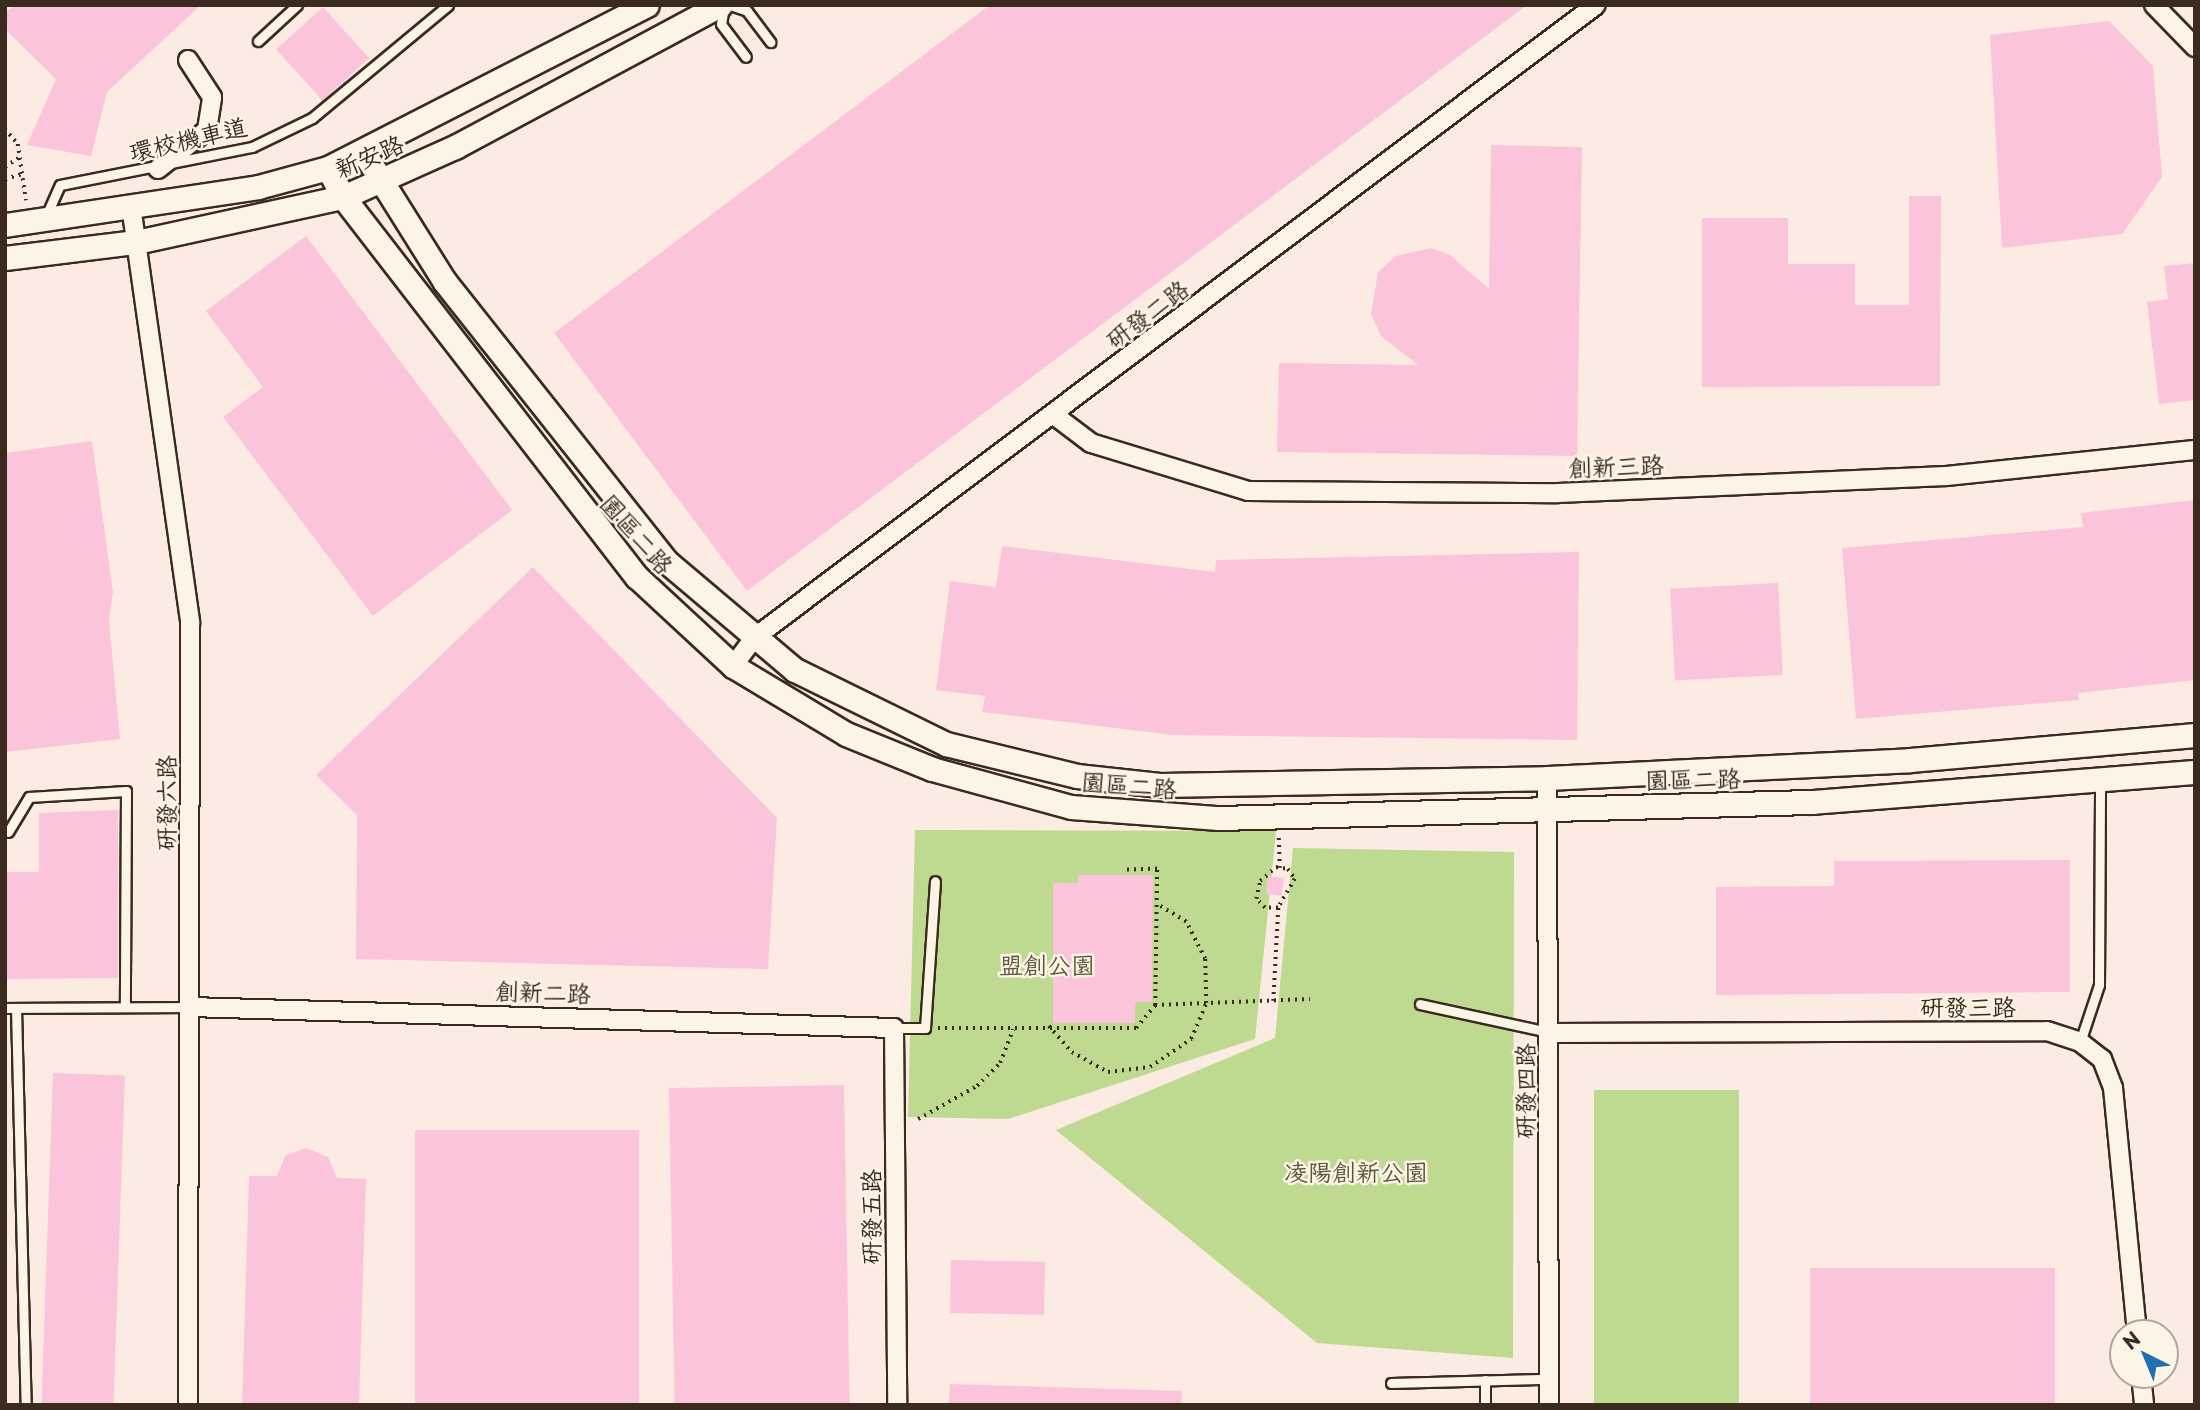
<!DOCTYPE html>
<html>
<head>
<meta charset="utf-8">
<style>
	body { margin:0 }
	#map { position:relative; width:2200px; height:1410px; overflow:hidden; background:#fcebe3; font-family:"Playpen Sans","LXGW WenKai TC",sans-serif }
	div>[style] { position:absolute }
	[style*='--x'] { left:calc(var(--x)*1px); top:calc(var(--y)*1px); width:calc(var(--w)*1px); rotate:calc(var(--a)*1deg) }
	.green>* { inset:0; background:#bed990; transform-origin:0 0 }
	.building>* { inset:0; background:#fcc4da; transform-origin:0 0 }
	.path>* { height:3.5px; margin-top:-1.75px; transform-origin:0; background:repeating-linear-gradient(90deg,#3b2a1e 0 2px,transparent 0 7px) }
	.roads { filter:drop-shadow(2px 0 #3b2a1e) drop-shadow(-2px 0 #3b2a1e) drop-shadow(0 2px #3b2a1e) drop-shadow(0 -2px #3b2a1e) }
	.service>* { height:9px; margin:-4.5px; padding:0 4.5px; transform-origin:4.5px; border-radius:4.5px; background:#fcf5e5 }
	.minor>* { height:18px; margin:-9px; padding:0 9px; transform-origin:9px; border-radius:9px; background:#fcf5e5 }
	.tertiary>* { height:23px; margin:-11.5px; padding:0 11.5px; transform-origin:11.5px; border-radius:11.5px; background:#fcf5e5 }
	span { translate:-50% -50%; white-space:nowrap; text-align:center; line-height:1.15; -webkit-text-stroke:5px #fcf5e5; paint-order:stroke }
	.street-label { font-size:24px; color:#3b2a1e }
	.park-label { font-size:24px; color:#5c563a }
	.frame { position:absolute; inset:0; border:7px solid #3b2a1e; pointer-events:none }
	.north { position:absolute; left:2109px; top:1319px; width:70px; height:70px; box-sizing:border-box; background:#fcf5e5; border:2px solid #afa495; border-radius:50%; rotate:317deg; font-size:19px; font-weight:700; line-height:28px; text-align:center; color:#3b2a1e }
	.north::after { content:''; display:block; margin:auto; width:24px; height:32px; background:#1f6fb2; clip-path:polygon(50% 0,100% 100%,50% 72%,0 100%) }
</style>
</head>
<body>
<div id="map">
	<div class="green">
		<div style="clip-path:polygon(915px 830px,1276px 831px,1255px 1039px,1008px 1119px,908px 1117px)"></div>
		<div style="clip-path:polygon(1293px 848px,1514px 852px,1513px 1358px,1317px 1343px,1056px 1130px,1275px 1038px)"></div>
		<div style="left:1739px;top:1090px;width:315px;height:145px;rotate:90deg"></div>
	</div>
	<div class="building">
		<div style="clip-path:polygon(17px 5px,201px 5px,107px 92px,91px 156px,27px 145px,56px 79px,5px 29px,5px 12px)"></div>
		<div style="clip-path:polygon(990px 5px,1527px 5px,747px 591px,554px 333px)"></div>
		<div style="left:323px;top:7px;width:69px;height:63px;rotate:48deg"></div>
		<div style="clip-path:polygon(2109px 21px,2153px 66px,2162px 177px,2122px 234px,2002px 248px,1990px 35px)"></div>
		<div style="clip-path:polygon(1491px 145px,1582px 147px,1577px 456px,1277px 452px,1279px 363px,1418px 365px,1381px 336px,1371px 314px,1378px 272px,1396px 256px,1431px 248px,1450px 255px,1489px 289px)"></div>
		<div style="clip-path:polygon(1909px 196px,1941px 196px,1940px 386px,1702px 387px,1702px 218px,1788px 218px,1788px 264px,1855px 264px,1855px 305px,1909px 305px)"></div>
		<div style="clip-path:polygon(306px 236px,512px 510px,373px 616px,223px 417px,263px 387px,206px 311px)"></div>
		<div style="clip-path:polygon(2195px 263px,2195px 400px,2159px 404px,2147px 302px,2168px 299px,2164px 266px)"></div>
		<div style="clip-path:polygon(92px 441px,113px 592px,109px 621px,120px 739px,5px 752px,5px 453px)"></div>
		<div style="clip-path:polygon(2195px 500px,2195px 680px,2078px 693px,2079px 700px,1856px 719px,1842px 548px,2083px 527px,2081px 513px)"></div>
		<div style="clip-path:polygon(1002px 546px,1215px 572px,1216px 560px,1579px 552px,1577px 740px,1173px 735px,982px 712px,985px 696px,936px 690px,950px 581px,996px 587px)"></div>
		<div style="clip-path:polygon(533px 567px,777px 818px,768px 969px,356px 959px,357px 815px,316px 775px)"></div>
		<div style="left:1778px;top:583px;width:92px;height:108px;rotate:87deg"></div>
		<div style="clip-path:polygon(118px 810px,118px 978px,5px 979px,5px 872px,39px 872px,39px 813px)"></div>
		<div style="clip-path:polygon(2070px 860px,2070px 992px,1716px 995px,1716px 887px,1834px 886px,1834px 861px)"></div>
		<div style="clip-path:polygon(1078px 875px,1153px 875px,1152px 1002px,1135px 1002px,1135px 1023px,1053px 1023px,1053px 883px,1078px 883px)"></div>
		<div style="left:1268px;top:876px;width:16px;height:18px;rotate:7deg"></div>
		<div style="left:53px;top:1073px;width:72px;height:332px;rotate:2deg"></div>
		<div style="left:844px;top:1085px;width:320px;height:175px;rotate:89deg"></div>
		<div style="left:415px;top:1130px;width:224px;height:275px"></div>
		<div style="clip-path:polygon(306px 1148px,328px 1157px,337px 1178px,366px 1179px,359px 1405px,242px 1405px,249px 1176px,277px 1176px,285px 1156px)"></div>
		<div style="left:951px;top:1260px;width:94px;height:53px;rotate:1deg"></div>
		<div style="left:1810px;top:1268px;width:245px;height:137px"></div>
		<div style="clip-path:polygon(950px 1384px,1182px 1391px,1181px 1405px,949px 1405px)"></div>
	</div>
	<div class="path">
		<div style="--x:5;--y:129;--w:20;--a:49"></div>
		<div style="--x:18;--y:144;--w:57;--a:81.9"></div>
		<div style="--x:5;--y:167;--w:18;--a:-34"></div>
		<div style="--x:5;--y:179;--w:18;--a:-16"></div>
		<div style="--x:1279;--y:838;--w:30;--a:88"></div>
		<div style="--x:1273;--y:1001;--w:93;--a:-86.9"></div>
		<div style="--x:1278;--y:908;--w:13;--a:180"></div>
		<div style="--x:1265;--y:908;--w:13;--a:-135"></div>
		<div style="--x:1256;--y:899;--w:18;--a:-77"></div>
		<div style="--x:1260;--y:881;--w:21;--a:-41"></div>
		<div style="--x:1276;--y:867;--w:12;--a:9"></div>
		<div style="--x:1288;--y:869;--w:12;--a:55"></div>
		<div style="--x:1295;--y:879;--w:34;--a:120"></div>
		<div style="--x:1155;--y:1005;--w:155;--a:-2.2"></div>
		<div style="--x:1049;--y:1026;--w:35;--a:49"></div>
		<div style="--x:1072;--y:1052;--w:41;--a:29.1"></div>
		<div style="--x:1108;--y:1072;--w:42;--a:-6.8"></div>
		<div style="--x:1150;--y:1067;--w:50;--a:-34.3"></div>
		<div style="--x:1191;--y:1039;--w:39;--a:-67"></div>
		<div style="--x:1206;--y:1003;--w:44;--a:-91.3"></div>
		<div style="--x:1205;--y:959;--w:42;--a:-117.2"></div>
		<div style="--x:1186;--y:922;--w:33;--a:-149"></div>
		<div style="--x:938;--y:1028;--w:198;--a:0"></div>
		<div style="--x:1136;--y:1028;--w:30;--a:-50"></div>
		<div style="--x:1155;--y:1005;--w:136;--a:-89.2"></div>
		<div style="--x:1157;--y:869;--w:34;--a:178"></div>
		<div style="--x:918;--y:1119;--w:68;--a:-29.2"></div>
		<div style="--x:977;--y:1086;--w:33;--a:-45"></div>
		<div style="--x:1000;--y:1063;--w:36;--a:-69"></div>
	</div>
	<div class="roads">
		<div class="service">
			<div style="--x:730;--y:5;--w:18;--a:19"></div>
			<div style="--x:747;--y:11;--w:39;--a:53"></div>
			<div style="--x:724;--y:7;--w:17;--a:100"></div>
			<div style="--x:721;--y:24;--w:41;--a:52.9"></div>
			<div style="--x:258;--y:41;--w:53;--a:-42.7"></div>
			<div style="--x:46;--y:216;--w:34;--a:-66"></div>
			<div style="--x:60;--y:185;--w:196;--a:-11.2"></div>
			<div style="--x:252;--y:147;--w:67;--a:-25.8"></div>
			<div style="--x:312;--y:118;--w:177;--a:-39.7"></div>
			<div style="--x:8;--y:832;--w:41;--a:-59"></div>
			<div style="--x:29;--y:797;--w:97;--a:-3.5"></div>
			<div style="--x:126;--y:791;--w:215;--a:90.3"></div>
			<div style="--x:1420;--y:1004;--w:131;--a:12.3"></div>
			<div style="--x:5;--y:1008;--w:185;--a:-0.3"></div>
			<div style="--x:16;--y:1008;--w:397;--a:88.6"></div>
			<div style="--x:894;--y:1028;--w:31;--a:0"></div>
			<div style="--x:925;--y:1028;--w:147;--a:-86.1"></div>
			<div style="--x:2080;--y:1042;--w:60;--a:-71.6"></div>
			<div style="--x:2099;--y:985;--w:202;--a:-89.7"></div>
			<div style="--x:1391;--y:1383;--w:158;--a:-1.5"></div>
			<div style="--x:1485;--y:1405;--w:25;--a:-90"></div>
		</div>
		<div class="minor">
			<div style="--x:2154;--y:5;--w:59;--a:45.7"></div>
			<div style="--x:158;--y:169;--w:63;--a:-38.5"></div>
			<div style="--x:207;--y:130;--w:33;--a:-81"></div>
			<div style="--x:212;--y:97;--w:44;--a:-123"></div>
			<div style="--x:131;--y:206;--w:421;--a:81.9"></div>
			<div style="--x:190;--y:623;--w:782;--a:90.15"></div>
			<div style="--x:1054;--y:415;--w:46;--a:37.1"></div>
			<div style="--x:1091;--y:443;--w:164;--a:17"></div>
			<div style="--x:1248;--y:491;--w:310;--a:0.4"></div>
			<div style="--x:1558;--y:493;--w:388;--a:-2.5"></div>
			<div style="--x:1946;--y:476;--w:250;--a:-6"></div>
			<div style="--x:733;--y:666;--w:35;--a:-53"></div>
			<div style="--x:754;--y:638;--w:1053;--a:-36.94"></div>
			<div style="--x:1547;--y:778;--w:627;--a:89.82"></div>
			<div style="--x:190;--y:1007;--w:704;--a:1.71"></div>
			<div style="--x:894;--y:1028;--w:377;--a:89.5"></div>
			<div style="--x:1550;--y:1033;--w:497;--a:-0.2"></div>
			<div style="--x:2047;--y:1031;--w:35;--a:18"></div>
			<div style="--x:2080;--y:1042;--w:28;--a:38"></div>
			<div style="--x:2102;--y:1059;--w:31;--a:69"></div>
			<div style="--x:2113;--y:1088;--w:246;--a:84.4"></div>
			<div style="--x:2141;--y:1375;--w:30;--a:84"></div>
		</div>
		<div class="tertiary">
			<div style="--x:364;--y:153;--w:152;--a:57.9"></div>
			<div style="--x:445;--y:282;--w:357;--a:51.6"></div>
			<div style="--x:667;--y:562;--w:167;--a:40.2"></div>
			<div style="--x:795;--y:670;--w:168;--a:26.1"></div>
			<div style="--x:946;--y:744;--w:135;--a:13.7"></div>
			<div style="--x:1077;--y:776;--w:83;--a:6.2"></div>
			<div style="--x:1160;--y:785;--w:387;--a:-1"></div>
			<div style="--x:1547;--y:778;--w:363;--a:-2.8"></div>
			<div style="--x:1910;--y:760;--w:286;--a:-5"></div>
			<div style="--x:328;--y:168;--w:33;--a:63"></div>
			<div style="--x:343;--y:197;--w:480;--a:52.3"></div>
			<div style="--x:637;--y:577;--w:131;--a:42.8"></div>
			<div style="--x:733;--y:666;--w:132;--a:31"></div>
			<div style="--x:846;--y:734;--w:93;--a:22.1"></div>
			<div style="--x:932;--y:769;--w:144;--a:15.3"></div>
			<div style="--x:1071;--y:807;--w:148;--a:4.3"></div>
			<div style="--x:1219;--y:818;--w:593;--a:-1.55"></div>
			<div style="--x:1812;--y:802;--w:384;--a:-4.5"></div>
			<div style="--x:5;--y:225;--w:256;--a:-8.5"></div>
			<div style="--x:258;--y:187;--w:73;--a:-15.2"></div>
			<div style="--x:328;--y:168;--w:358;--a:-27.1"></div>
			<div style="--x:5;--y:258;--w:132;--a:-7"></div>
			<div style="--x:136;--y:242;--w:212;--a:-12.3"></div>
			<div style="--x:343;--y:197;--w:123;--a:-24.1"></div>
			<div style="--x:455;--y:147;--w:301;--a:-28.2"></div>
		</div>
	</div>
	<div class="street-label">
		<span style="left:188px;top:139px;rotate:-13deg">環校機車道</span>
		<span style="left:369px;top:156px;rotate:-23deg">新安路</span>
		<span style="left:1147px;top:314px;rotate:-37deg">研發二路</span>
		<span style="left:1616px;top:466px;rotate:-2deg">創新三路</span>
		<span style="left:637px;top:534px;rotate:49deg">園區二路</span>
		<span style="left:1693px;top:779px;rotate:-1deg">園區二路</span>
		<span style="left:1129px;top:785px;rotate:5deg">園區二路</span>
		<span style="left:166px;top:803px;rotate:-90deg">研發六路</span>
		<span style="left:543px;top:992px;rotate:2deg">創新二路</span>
		<span style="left:1968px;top:1007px">研發三路</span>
		<span style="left:1525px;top:1091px;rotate:-90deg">研發四路</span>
		<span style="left:871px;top:1217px;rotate:-90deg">研發五路</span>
	</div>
	<div class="park-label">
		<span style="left:1047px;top:965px">盟創公園</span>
		<span style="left:1356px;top:1172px">凌陽創新公園</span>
	</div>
	<div class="frame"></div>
	<div class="north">N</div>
</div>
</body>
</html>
